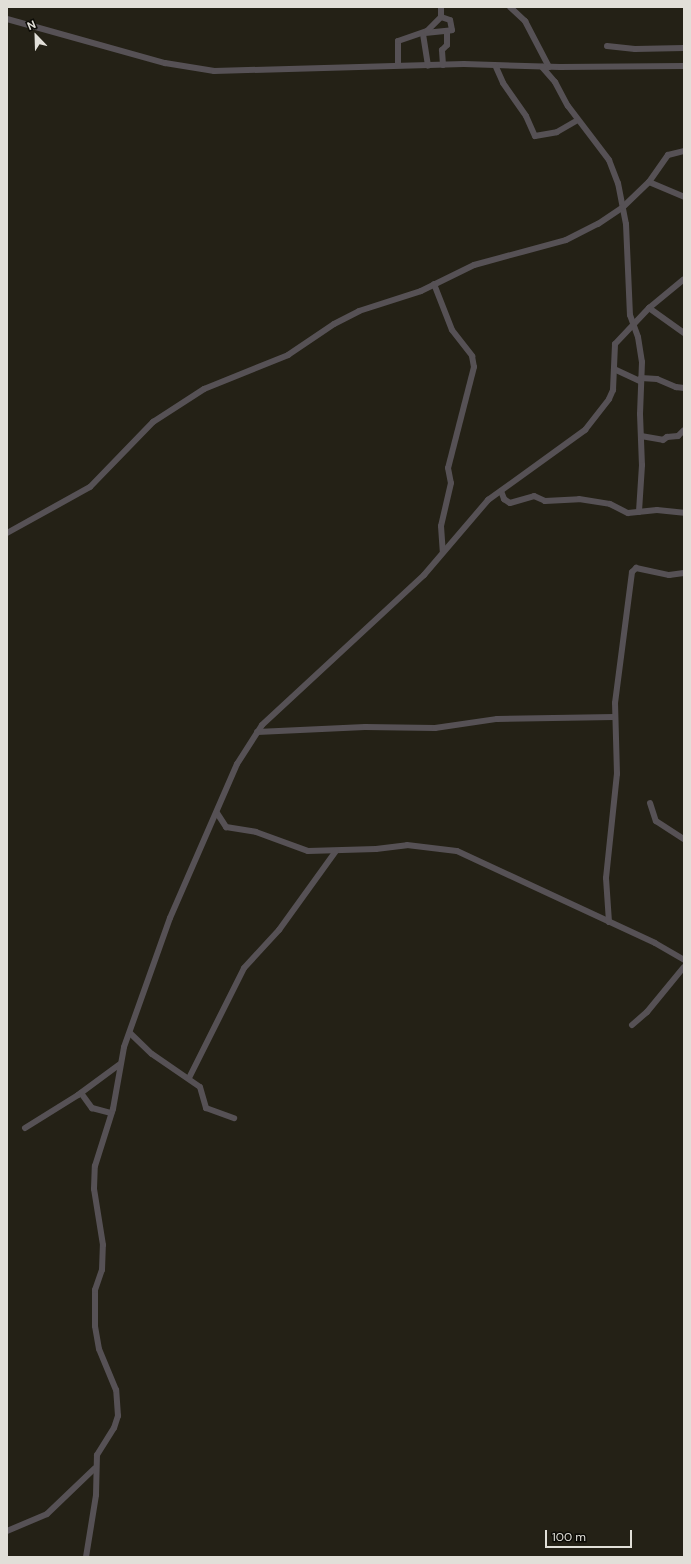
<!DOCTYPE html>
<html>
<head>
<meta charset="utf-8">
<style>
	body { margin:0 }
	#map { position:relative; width:691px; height:1564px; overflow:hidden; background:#242116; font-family:"DM Sans",sans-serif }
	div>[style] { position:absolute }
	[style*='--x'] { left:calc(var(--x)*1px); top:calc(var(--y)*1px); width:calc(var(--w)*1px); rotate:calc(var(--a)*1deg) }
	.minor>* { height:6px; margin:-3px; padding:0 3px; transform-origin:3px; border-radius:3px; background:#565155 }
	span { translate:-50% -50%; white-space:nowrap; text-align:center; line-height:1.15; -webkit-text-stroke:3px #0c0b06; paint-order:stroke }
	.frame { position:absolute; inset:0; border:8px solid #e1dfd8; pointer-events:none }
	.north { position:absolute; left:16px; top:16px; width:40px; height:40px; -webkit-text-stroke:3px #0c0b06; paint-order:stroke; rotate:337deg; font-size:11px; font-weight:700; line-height:16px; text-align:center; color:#e1dfd8 }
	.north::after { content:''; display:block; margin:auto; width:14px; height:18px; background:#e1dfd8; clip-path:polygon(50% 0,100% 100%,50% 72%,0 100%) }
	.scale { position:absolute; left:545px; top:1530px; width:87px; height:18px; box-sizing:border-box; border:2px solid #e1dfd8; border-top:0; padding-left:5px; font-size:12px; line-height:14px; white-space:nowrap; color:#e1dfd8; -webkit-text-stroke:3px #0c0b06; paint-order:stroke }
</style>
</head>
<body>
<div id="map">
	<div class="minor">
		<div style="--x:510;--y:7;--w:21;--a:43"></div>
		<div style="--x:525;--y:21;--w:52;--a:62.4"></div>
		<div style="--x:7;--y:19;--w:164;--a:15.6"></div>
		<div style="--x:165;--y:63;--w:50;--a:9.3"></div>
		<div style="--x:214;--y:71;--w:250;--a:-1.6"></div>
		<div style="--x:464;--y:64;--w:96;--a:1.8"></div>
		<div style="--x:560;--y:67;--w:124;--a:-0.5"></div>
		<div style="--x:425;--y:33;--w:27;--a:-6"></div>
		<div style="--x:452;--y:30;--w:10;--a:-101"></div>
		<div style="--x:450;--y:20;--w:9;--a:-162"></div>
		<div style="--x:423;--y:34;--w:32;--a:81"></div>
		<div style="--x:607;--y:46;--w:28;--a:6"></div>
		<div style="--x:635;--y:49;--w:49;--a:-1.2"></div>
		<div style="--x:398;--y:65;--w:24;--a:-90"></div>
		<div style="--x:398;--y:41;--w:31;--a:-19"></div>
		<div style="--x:427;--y:31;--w:20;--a:-45"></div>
		<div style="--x:441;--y:17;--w:10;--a:-90"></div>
		<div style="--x:443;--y:65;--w:15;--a:-94"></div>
		<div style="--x:442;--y:50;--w:7;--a:-45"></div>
		<div style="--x:447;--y:45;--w:13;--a:-90"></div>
		<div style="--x:496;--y:67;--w:17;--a:66"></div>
		<div style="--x:503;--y:83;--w:40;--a:55.1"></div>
		<div style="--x:526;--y:116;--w:22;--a:66"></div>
		<div style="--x:535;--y:136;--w:22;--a:-10"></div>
		<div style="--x:557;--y:132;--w:24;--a:-30"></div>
		<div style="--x:542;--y:67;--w:20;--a:49"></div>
		<div style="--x:555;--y:82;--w:27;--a:62"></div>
		<div style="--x:568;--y:106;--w:68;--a:52.8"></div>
		<div style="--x:609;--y:160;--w:25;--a:69"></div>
		<div style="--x:618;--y:183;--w:42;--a:79"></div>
		<div style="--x:626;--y:224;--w:91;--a:87.5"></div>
		<div style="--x:630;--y:315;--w:23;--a:70"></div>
		<div style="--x:638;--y:337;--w:25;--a:81"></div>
		<div style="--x:642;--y:362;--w:52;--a:92.2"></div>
		<div style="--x:640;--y:414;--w:51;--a:87.8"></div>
		<div style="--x:642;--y:465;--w:47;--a:93.7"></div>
		<div style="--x:649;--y:182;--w:38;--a:23"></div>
		<div style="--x:434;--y:284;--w:49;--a:68.6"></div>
		<div style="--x:452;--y:330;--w:33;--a:52"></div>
		<div style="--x:472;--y:356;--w:11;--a:80"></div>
		<div style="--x:474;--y:367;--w:104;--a:104.4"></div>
		<div style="--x:448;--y:468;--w:15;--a:79"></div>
		<div style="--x:451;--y:483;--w:44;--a:103.1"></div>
		<div style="--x:441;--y:526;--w:26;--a:86"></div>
		<div style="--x:649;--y:308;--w:43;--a:35.5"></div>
		<div style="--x:614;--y:369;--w:29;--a:25"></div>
		<div style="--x:641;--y:378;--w:16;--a:4"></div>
		<div style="--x:657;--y:379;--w:21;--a:23"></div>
		<div style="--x:676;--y:387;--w:8;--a:7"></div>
		<div style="--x:641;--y:436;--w:22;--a:10"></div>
		<div style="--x:663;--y:440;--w:5;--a:-37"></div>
		<div style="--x:667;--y:437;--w:11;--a:-5"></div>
		<div style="--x:678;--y:436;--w:8;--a:-45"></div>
		<div style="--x:501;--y:491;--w:9;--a:69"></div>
		<div style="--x:504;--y:499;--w:7;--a:34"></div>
		<div style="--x:510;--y:503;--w:25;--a:-16"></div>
		<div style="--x:534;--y:496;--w:12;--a:24"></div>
		<div style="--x:545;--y:501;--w:34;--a:-3"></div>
		<div style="--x:579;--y:499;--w:31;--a:9"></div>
		<div style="--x:610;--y:504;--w:20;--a:27"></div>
		<div style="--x:628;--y:513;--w:29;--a:-6"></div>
		<div style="--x:657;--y:510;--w:27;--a:6"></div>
		<div style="--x:7;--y:533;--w:95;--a:-29"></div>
		<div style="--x:90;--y:487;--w:91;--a:-45.9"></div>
		<div style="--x:153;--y:422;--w:61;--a:-32.9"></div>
		<div style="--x:204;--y:389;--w:91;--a:-22"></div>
		<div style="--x:288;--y:355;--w:55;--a:-34"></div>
		<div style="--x:334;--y:324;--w:28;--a:-27"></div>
		<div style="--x:359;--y:311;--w:65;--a:-17.9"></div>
		<div style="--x:421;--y:291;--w:59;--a:-26.1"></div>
		<div style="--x:474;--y:265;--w:95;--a:-15.2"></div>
		<div style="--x:566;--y:240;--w:36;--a:-27"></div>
		<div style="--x:598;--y:224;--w:30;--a:-34"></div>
		<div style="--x:623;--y:207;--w:36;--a:-44"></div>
		<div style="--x:649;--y:182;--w:33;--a:-55"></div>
		<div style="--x:668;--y:155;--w:16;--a:-14"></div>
		<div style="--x:257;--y:732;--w:108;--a:-2.7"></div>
		<div style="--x:365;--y:727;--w:70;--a:0.8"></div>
		<div style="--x:435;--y:728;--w:63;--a:-8.3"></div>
		<div style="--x:497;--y:719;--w:117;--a:-1"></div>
		<div style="--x:650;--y:803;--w:19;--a:72"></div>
		<div style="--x:656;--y:821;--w:33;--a:33"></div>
		<div style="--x:217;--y:813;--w:17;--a:57"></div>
		<div style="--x:226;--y:827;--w:30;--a:9"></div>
		<div style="--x:256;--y:832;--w:55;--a:20.1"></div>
		<div style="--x:308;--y:851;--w:68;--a:-1.7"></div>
		<div style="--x:376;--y:849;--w:31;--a:-7"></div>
		<div style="--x:407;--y:845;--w:50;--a:6.8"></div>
		<div style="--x:457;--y:851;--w:218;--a:24.9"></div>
		<div style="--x:655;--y:943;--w:34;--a:30"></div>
		<div style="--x:609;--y:922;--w:44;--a:-93.9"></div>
		<div style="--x:606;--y:878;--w:105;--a:-84"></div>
		<div style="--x:617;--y:774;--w:71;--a:-91.6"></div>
		<div style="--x:615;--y:703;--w:132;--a:-82.6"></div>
		<div style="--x:632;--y:572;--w:6;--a:-45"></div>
		<div style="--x:636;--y:568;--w:34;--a:12"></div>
		<div style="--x:669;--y:575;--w:15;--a:-8"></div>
		<div style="--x:632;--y:1025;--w:20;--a:-41"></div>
		<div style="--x:647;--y:1012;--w:58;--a:-50.6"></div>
		<div style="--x:130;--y:1033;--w:30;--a:44"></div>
		<div style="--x:152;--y:1054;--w:58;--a:34.5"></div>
		<div style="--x:200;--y:1087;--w:22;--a:74"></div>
		<div style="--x:206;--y:1108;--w:30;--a:20"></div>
		<div style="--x:189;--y:1078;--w:123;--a:-63.4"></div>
		<div style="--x:244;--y:968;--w:52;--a:-47.4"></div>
		<div style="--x:279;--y:930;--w:97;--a:-54.2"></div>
		<div style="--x:81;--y:1093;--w:19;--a:54"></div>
		<div style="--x:92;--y:1108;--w:20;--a:15"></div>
		<div style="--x:25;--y:1128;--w:62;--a:-31.9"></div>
		<div style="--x:78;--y:1095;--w:52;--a:-36.4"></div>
		<div style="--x:7;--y:1531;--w:43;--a:-23"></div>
		<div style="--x:47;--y:1514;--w:66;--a:-43.8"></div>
		<div style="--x:86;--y:1557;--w:63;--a:-80.8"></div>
		<div style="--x:96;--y:1495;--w:40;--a:-88.6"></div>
		<div style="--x:97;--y:1455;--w:32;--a:-58"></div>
		<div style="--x:114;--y:1428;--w:13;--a:-72"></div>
		<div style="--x:118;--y:1416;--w:26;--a:-94"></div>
		<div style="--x:116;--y:1390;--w:44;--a:-112.5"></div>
		<div style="--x:99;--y:1349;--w:23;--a:-100"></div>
		<div style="--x:95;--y:1326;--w:36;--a:-90"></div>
		<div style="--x:95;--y:1290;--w:21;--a:-71"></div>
		<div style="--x:102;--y:1270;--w:25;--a:-88"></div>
		<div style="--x:103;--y:1245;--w:57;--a:-99.1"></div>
		<div style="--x:94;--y:1189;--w:23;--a:-88"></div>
		<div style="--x:95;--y:1166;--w:60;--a:-72.5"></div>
		<div style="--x:113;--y:1109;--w:63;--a:-79.9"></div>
		<div style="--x:124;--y:1047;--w:137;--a:-70.4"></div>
		<div style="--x:170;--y:918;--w:168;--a:-66.5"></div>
		<div style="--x:237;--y:764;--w:46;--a:-57.3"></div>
		<div style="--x:262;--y:725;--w:221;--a:-42.8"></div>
		<div style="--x:424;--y:575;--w:99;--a:-49.5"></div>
		<div style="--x:488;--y:500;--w:120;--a:-35.8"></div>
		<div style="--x:585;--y:430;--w:39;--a:-52"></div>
		<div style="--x:609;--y:399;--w:10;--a:-66"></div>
		<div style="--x:613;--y:390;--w:46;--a:-87.5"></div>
		<div style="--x:615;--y:344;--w:50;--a:-46.6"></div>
		<div style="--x:649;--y:308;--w:45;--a:-39.6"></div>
	</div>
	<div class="frame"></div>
	<div class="north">N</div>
	<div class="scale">100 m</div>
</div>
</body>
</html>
